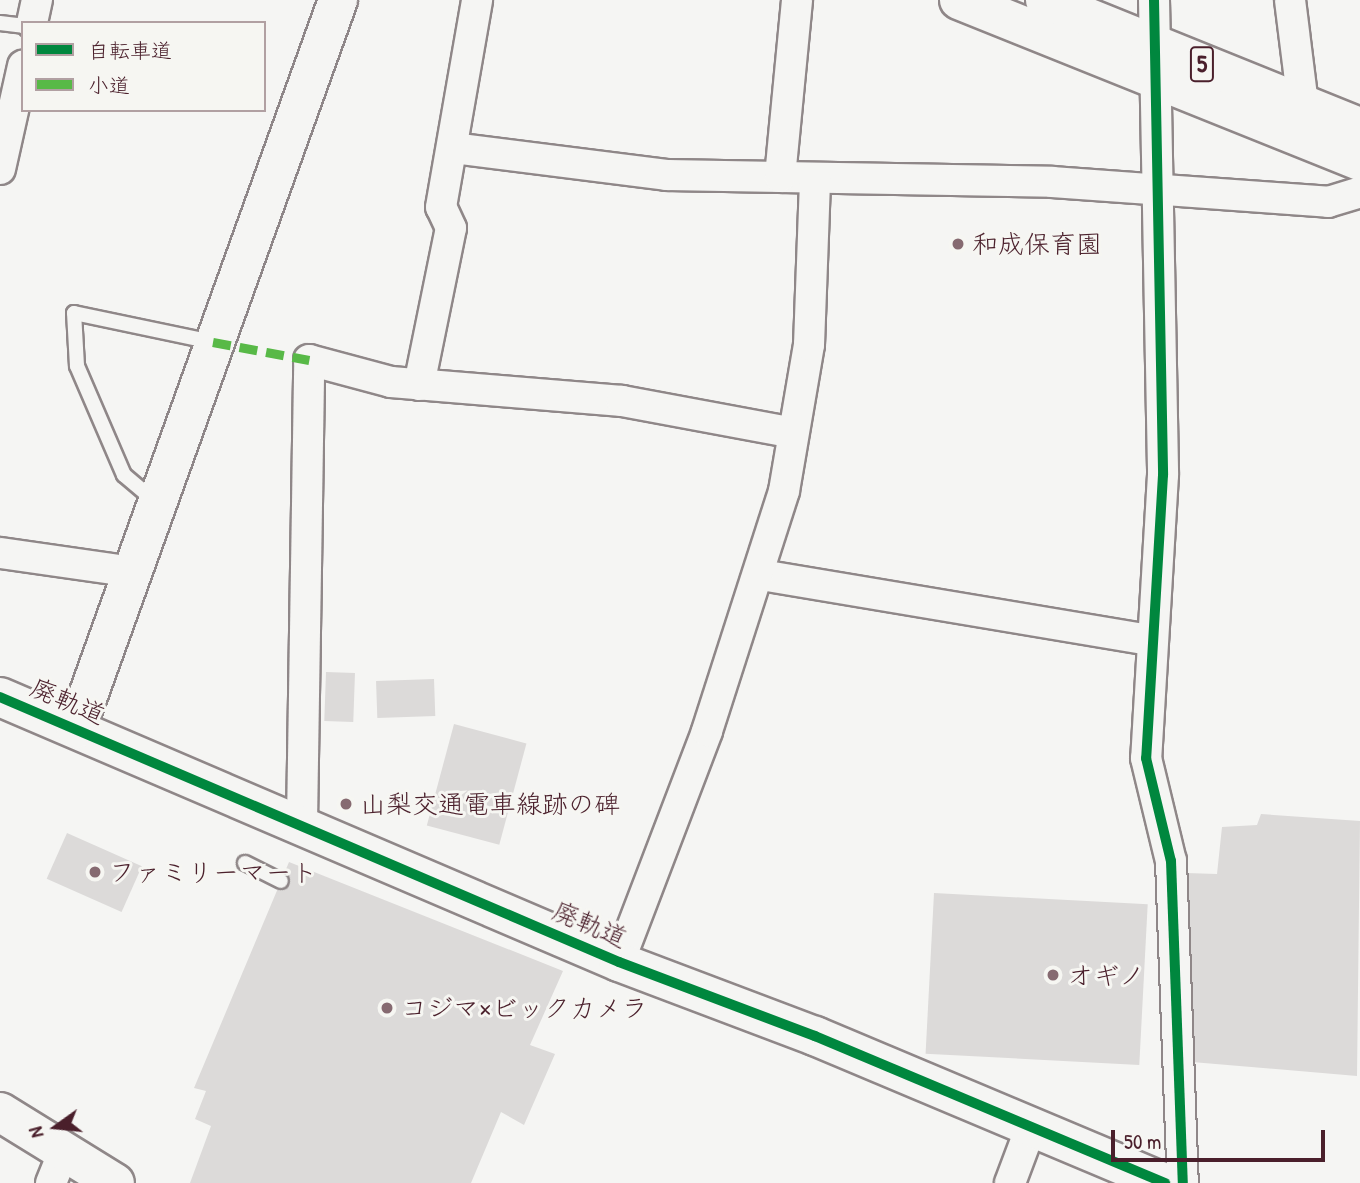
<!DOCTYPE html>
<html>
<head>
<meta charset="utf-8">
<style>
	body { margin:0 }
	#map { position:relative; width:1360px; height:1183px; overflow:hidden; background:#f5f5f3; font-family:"Patrick Hand","Klee One",sans-serif }
	div>[style] { position:absolute }
	[style*='--x'] { left:calc(var(--x)*1px); top:calc(var(--y)*1px); width:calc(var(--w)*1px); rotate:calc(var(--a)*1deg) }
	.building>* { inset:0; background:#dcdad9; transform-origin:0 0 }
	.roads { filter:drop-shadow(2px 0 #8f8788) drop-shadow(-2px 0 #8f8788) drop-shadow(0 2px #8f8788) drop-shadow(0 -2px #8f8788) }
	.lane>* { height:14px; margin:-7px; padding:0 7px; transform-origin:7px; border-radius:7px; background:#f5f5f3 }
	.street>* { height:30px; margin:-15px; padding:0 15px; transform-origin:15px; border-radius:15px; background:#f5f5f3 }
	.secondary>* { height:38px; margin:-19px; padding:0 19px; transform-origin:19px; border-radius:19px; background:#f5f5f3 }
	.primary>* { height:38px; margin:-19px; padding:0 19px; transform-origin:19px; border-radius:19px; background:#f5f5f3 }
	.quiet>* { height:9px; margin-top:-4.5px; transform-origin:0; background:repeating-linear-gradient(90deg,#58b947 0 18px,transparent 0 27px) }
	.cycleway>* { height:10px; margin:-5px; padding:0 5px; transform-origin:5px; border-radius:5px; background:#00873e }
	.dots>* { width:19px; height:19px; translate:-50% -50%; box-sizing:border-box; border:4px solid #f6f6f2; border-radius:50% }
	span { translate:-50% -50%; white-space:nowrap; text-align:center; line-height:1.15; -webkit-text-stroke:6px #f6f6f2; paint-order:stroke }
	.shield-label span { padding:2px 5px; background:#f6f6f2; border:2px solid; border-radius:5px; -webkit-text-stroke-width:0 }
	.shield-label { font-size:24px; color:#4a1f2b; font-weight:700 }
	.poi-label { font-size:26px; color:#4a1f2b }
	.left { translate:0 -50%; text-align:left }
	.street-label { font-size:26px; color:#4a1f2b }
	.legend { position:absolute; left:21px; top:21px; width:245px; height:91px; box-sizing:border-box; background:#f6f6f2; border:2px solid #b1a0a2; margin:0; padding:9px 12px; list-style:none; font-size:21px; color:#4a1f2b }
	.legend li { display:flex; align-items:center; gap:14px; height:35px }
	.legend b { width:35px; border:2px solid #b1a0a2 }
	.north { position:absolute; left:21px; top:1092px; width:70px; height:70px; -webkit-text-stroke:5px #f6f6f2; paint-order:stroke; rotate:255deg; font-size:19px; font-weight:700; line-height:28px; text-align:center; color:#4a1f2b }
	.north::after { content:''; display:block; margin:auto; width:24px; height:32px; background:#4a1f2b; clip-path:polygon(50% 0,100% 100%,50% 72%,0 100%) }
	.scale { position:absolute; left:1111px; top:1130px; width:214px; height:32px; box-sizing:border-box; border:4px solid #4a1f2b; border-top:0; padding-left:9px; font-size:21px; line-height:24px; white-space:nowrap; color:#4a1f2b; -webkit-text-stroke:5px #f6f6f2; paint-order:stroke }
</style>
</head>
<body>
<div id="map">
	<div class="building">
		<div style="left:326px;top:672px;width:29px;height:49px;rotate:2deg"></div>
		<div style="left:434px;top:679px;width:37px;height:58px;rotate:88deg"></div>
		<div style="left:454px;top:724px;width:75px;height:105px;rotate:15deg"></div>
		<div style="clip-path:polygon(1261px 814px,1360px 821px,1357px 1076px,1192px 1062px,1186px 873px,1217px 874px,1222px 827px,1257px 825px)"></div>
		<div style="left:67px;top:833px;width:82px;height:50px;rotate:24deg"></div>
		<div style="clip-path:polygon(289px 862px,563px 971px,530px 1045px,555px 1054px,524px 1125px,501px 1112px,471px 1183px,190px 1183px,211px 1126px,195px 1119px,206px 1091px,194px 1088px)"></div>
		<div style="left:934px;top:893px;width:214px;height:161px;rotate:3deg"></div>
	</div>
	<div class="roads">
		<div class="lane">
			<div style="--x:0;--y:23;--w:23;--a:7"></div>
			<div style="--x:156;--y:502;--w:42;--a:-139.8"></div>
			<div style="--x:124;--y:475;--w:119;--a:-113.3"></div>
			<div style="--x:77;--y:366;--w:53;--a:-93.2"></div>
			<div style="--x:74;--y:313;--w:142;--a:11.8"></div>
			<div style="--x:245;--y:863;--w:40;--a:26.6"></div>
		</div>
		<div class="street">
			<div style="--x:1154;--y:0;--w:475;--a:88.9"></div>
			<div style="--x:1163;--y:475;--w:284;--a:93.4"></div>
			<div style="--x:1146;--y:758;--w:106;--a:76.4"></div>
			<div style="--x:1171;--y:861;--w:322;--a:87.9"></div>
			<div style="--x:1290;--y:0;--w:106;--a:82.9"></div>
			<div style="--x:32;--y:23;--w:24;--a:-78"></div>
			<div style="--x:453;--y:148;--w:216;--a:7.2"></div>
			<div style="--x:667;--y:175;--w:385;--a:1"></div>
			<div style="--x:1052;--y:182;--w:277;--a:4.1"></div>
			<div style="--x:1328;--y:202;--w:34;--a:-17"></div>
			<div style="--x:0;--y:169;--w:106;--a:-77.4"></div>
			<div style="--x:780;--y:177;--w:178;--a:-84.5"></div>
			<div style="--x:419;--y:385;--w:160;--a:-78.5"></div>
			<div style="--x:451;--y:228;--w:23;--a:-115"></div>
			<div style="--x:441;--y:207;--w:210;--a:-80.1"></div>
			<div style="--x:0;--y:553;--w:134;--a:8.1"></div>
			<div style="--x:761;--y:575;--w:394;--a:9.5"></div>
			<div style="--x:302;--y:823;--w:463;--a:-89.1"></div>
			<div style="--x:309;--y:360;--w:85;--a:15"></div>
			<div style="--x:391;--y:382;--w:232;--a:4.7"></div>
			<div style="--x:622;--y:401;--w:171;--a:10.5"></div>
			<div style="--x:619;--y:962;--w:247;--a:-69.1"></div>
			<div style="--x:707;--y:731;--w:252;--a:-72.2"></div>
			<div style="--x:784;--y:491;--w:148;--a:-80.3"></div>
			<div style="--x:809;--y:345;--w:167;--a:-87.9"></div>
			<div style="--x:51;--y:1183;--w:31;--a:-68"></div>
			<div style="--x:1010;--y:1183;--w:60;--a:-69.4"></div>
		</div>
		<div class="secondary">
			<div style="--x:0;--y:697;--w:673;--a:23.18"></div>
			<div style="--x:619;--y:962;--w:210;--a:20.7"></div>
			<div style="--x:815;--y:1036;--w:380;--a:22.8"></div>
			<div style="--x:76;--y:729;--w:775;--a:-70.23"></div>
			<div style="--x:0;--y:1112;--w:135;--a:31.7"></div>
		</div>
		<div class="primary">
			<div style="--x:959;--y:0;--w:432;--a:21.9"></div>
			<div style="--x:1045;--y:0;--w:340;--a:22"></div>
		</div>
	</div>
	<div class="quiet">
		<div style="--x:213;--y:342;--w:98;--a:10.6"></div>
	</div>
	<div class="cycleway">
		<div style="--x:1154;--y:0;--w:475;--a:88.9"></div>
		<div style="--x:1163;--y:475;--w:284;--a:93.4"></div>
		<div style="--x:1146;--y:758;--w:106;--a:76.4"></div>
		<div style="--x:1171;--y:861;--w:322;--a:87.9"></div>
		<div style="--x:0;--y:697;--w:673;--a:23.18"></div>
		<div style="--x:619;--y:962;--w:210;--a:20.7"></div>
		<div style="--x:815;--y:1036;--w:380;--a:22.8"></div>
	</div>
	<div class="dots">
		<div style="left:958px;top:244px;background:#866a71"></div>
		<div style="left:346px;top:804px;background:#866a71"></div>
		<div style="left:95px;top:872px;background:#866a71"></div>
		<div style="left:1053px;top:975px;background:#866a71"></div>
		<div style="left:387px;top:1008px;background:#866a71"></div>
	</div>
	<div class="shield-label">
		<span style="left:1202px;top:64px">5</span>
	</div>
	<div class="poi-label">
		<span class="left" style="left:972px;top:244px">和成保育園</span>
		<span class="left" style="left:360px;top:804px">山梨交通電車線跡の碑</span>
		<span class="left" style="left:109px;top:872px">ファミリーマート</span>
		<span class="left" style="left:1067px;top:975px">オギノ</span>
		<span class="left" style="left:401px;top:1008px">コジマ×ビックカメラ</span>
	</div>
	<div class="street-label">
		<span style="left:68px;top:701px;rotate:23deg">廃軌道</span>
		<span style="left:590px;top:924px;rotate:23deg">廃軌道</span>
	</div>
	<ul class="legend">
	<li><b style="height:9px;background:#00873e"></b>自転車道</li>
	<li><b style="height:9px;background:#58b947"></b>小道</li>
	</ul>
	<div class="north">N</div>
	<div class="scale">50 m</div>
</div>
</body>
</html>
